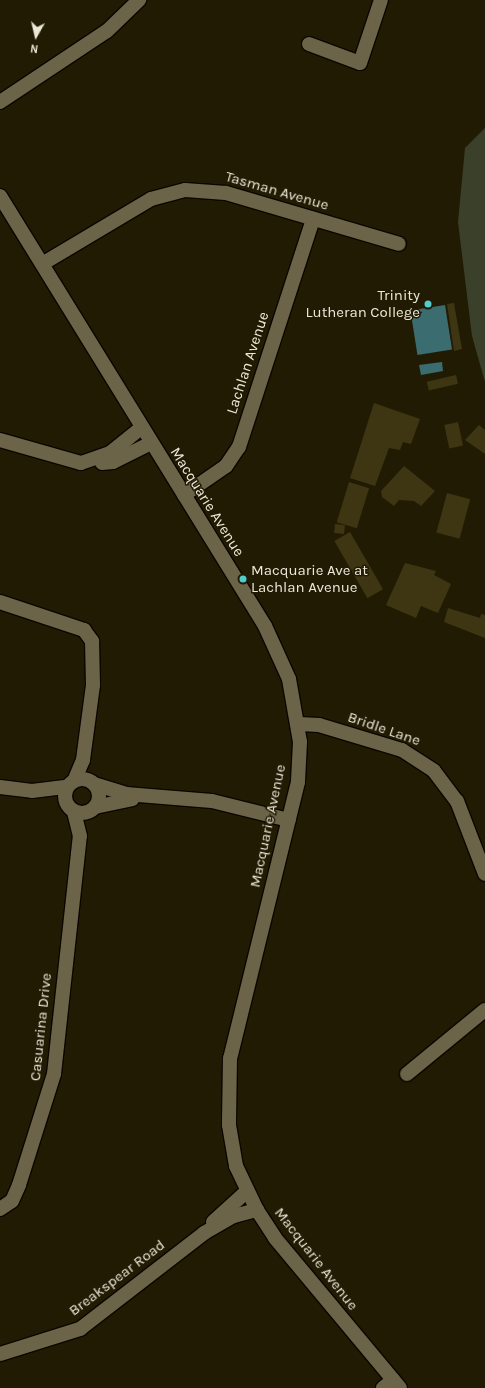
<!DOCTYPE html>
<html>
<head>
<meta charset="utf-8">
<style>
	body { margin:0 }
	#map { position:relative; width:485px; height:1388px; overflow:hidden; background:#221b03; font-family:Karla,sans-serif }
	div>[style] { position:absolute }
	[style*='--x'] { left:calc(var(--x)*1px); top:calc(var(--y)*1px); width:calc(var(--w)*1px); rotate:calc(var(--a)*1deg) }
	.green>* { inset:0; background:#3b402a }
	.water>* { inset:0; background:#3b6c6f; transform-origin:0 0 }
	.building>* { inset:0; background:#3e3512; transform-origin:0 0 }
	.roads { filter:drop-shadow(1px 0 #0c0600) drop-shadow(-1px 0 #0c0600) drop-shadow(0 1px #0c0600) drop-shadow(0 -1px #0c0600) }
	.minor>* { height:14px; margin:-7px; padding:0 7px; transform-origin:7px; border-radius:7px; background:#6c6448 }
	.minor>.ring { margin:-7px; padding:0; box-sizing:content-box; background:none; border:14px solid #6c6448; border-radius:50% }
	.dots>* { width:11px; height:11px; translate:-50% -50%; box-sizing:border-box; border:2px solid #221b03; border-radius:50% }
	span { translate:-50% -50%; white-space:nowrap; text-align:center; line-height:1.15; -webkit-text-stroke:3px #221b03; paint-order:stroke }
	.street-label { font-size:15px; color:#ece8d9 }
	.poi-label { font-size:15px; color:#ece8d9 }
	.right { translate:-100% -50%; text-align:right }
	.left { translate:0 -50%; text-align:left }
	.north { position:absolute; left:16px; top:16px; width:40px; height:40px; -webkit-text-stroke:3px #221b03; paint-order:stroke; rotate:188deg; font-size:11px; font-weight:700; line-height:16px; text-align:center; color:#ece8d9 }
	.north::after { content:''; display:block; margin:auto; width:14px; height:18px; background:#ece8d9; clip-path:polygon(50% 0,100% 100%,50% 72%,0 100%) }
</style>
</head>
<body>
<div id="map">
	<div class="green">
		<div style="clip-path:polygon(485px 128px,485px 382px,472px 336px,458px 222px,465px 148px)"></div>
	</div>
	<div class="water">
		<div style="left:445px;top:305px;width:45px;height:35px;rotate:81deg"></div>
		<div style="clip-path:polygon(442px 362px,443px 371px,421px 375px,419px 365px)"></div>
	</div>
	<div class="building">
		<div style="clip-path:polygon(454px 303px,462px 349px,454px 351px,447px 304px)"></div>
		<div style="left:456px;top:375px;width:9px;height:30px;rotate:77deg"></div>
		<div style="clip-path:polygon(374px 403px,420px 419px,411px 444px,403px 442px,400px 450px,389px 448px,375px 486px,350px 478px)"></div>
		<div style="left:458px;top:422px;width:24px;height:14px;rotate:78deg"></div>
		<div style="clip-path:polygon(479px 425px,485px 430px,485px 454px,465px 440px)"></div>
		<div style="clip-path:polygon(404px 466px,435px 491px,421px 506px,414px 501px,399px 500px,394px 506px,382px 497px,381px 491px)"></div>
		<div style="left:349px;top:482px;width:21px;height:42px;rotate:17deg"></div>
		<div style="left:447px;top:493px;width:24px;height:41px;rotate:15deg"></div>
		<div style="left:335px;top:524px;width:10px;height:9px;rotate:6deg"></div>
		<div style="left:350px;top:532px;width:66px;height:18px;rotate:60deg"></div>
		<div style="clip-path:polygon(405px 563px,436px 571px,434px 575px,451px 584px,438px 613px,421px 606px,416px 618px,386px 605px)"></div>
		<div style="clip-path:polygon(448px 608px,480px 618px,481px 614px,485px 615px,485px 638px,444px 622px)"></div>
	</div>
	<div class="roads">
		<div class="minor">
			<div style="--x:309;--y:44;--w:54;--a:20.4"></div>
			<div style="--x:360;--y:63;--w:66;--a:-71.6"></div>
			<div style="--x:0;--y:102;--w:128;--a:-33.6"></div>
			<div style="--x:107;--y:31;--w:45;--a:-44.1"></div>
			<div style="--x:0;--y:196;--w:505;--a:58.36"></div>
			<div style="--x:265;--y:626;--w:58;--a:65.6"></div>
			<div style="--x:289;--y:679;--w:64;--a:80.1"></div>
			<div style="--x:300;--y:742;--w:40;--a:92.9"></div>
			<div style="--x:298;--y:782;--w:284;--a:103.8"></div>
			<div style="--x:230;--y:1058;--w:67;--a:90.9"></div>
			<div style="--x:229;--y:1125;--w:42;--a:80.3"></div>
			<div style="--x:236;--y:1166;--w:49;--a:64.5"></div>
			<div style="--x:257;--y:1210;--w:33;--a:57"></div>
			<div style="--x:275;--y:1238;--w:195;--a:50.2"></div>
			<div style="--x:42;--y:264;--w:127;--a:-30.8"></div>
			<div style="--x:151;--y:199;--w:35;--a:-15"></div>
			<div style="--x:185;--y:190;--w:41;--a:4.2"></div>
			<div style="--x:226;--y:193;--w:180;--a:16.4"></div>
			<div style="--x:0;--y:440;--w:84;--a:15.9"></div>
			<div style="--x:81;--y:463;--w:31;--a:-19"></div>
			<div style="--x:110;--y:453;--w:40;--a:-39"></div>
			<div style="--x:102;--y:463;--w:11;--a:-5"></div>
			<div style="--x:113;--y:462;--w:42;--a:-26.6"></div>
			<div style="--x:184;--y:495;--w:51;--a:-34.6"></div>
			<div style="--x:226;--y:466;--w:23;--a:-56"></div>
			<div style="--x:239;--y:447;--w:240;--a:-72"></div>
			<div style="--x:0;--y:602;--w:89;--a:18.4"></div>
			<div style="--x:84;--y:630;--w:14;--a:54"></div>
			<div style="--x:92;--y:641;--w:44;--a:88.7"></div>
			<div style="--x:93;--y:685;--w:76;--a:97.6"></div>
			<div style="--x:83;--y:760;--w:23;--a:113"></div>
			<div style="--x:299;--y:724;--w:20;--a:3"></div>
			<div style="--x:319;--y:725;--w:87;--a:16.8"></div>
			<div style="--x:402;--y:750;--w:38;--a:33"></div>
			<div style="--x:434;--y:771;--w:38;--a:53"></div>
			<div style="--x:457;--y:801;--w:78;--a:69"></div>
			<div class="ring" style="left:65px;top:779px;width:20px;height:20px"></div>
			<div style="--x:94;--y:784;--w:34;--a:17"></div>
			<div style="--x:126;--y:794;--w:86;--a:4.7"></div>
			<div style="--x:212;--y:801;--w:79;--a:13.9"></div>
			<div style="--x:0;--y:787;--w:32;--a:7"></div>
			<div style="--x:32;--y:791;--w:35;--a:-7"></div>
			<div style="--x:95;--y:807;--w:38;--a:-12"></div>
			<div style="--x:407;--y:1074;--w:101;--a:-39.4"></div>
			<div style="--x:0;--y:1209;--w:14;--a:-34"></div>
			<div style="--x:12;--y:1201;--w:17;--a:-66"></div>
			<div style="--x:19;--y:1185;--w:116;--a:-72.5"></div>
			<div style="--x:54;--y:1074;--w:239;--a:-83.8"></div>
			<div style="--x:80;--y:836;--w:25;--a:-104"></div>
			<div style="--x:213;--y:1222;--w:45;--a:-42.3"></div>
			<div style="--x:0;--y:1354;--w:84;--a:-17.4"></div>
			<div style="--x:80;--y:1329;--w:157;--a:-37.7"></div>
			<div style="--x:204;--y:1233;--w:34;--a:-30"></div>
			<div style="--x:234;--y:1216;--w:24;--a:-15"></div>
			<div style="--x:383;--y:1388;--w:13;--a:-39"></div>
		</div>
	</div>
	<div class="dots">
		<div style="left:428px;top:304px;background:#52cdcf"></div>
		<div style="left:243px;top:579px;background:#52cdcf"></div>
	</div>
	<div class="street-label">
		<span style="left:277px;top:191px;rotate:16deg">Tasman Avenue</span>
		<span style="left:248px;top:363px;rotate:-72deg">Lachlan Avenue</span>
		<span style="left:207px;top:502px;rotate:58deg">Macquarie Avenue</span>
		<span style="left:384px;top:729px;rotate:19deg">Bridle Lane</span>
		<span style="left:268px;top:826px;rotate:-78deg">Macquarie Avenue</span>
		<span style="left:41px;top:1027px;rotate:-84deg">Casuarina Drive</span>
		<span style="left:316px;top:1259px;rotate:52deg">Macquarie Avenue</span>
		<span style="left:117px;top:1278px;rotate:-37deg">Breakspear Road</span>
	</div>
	<div class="poi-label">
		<span class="right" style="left:420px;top:304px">Trinity<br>Lutheran College</span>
		<span class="left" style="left:251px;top:579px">Macquarie Ave at<br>Lachlan Avenue</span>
	</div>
	<div class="north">N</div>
</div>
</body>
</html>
